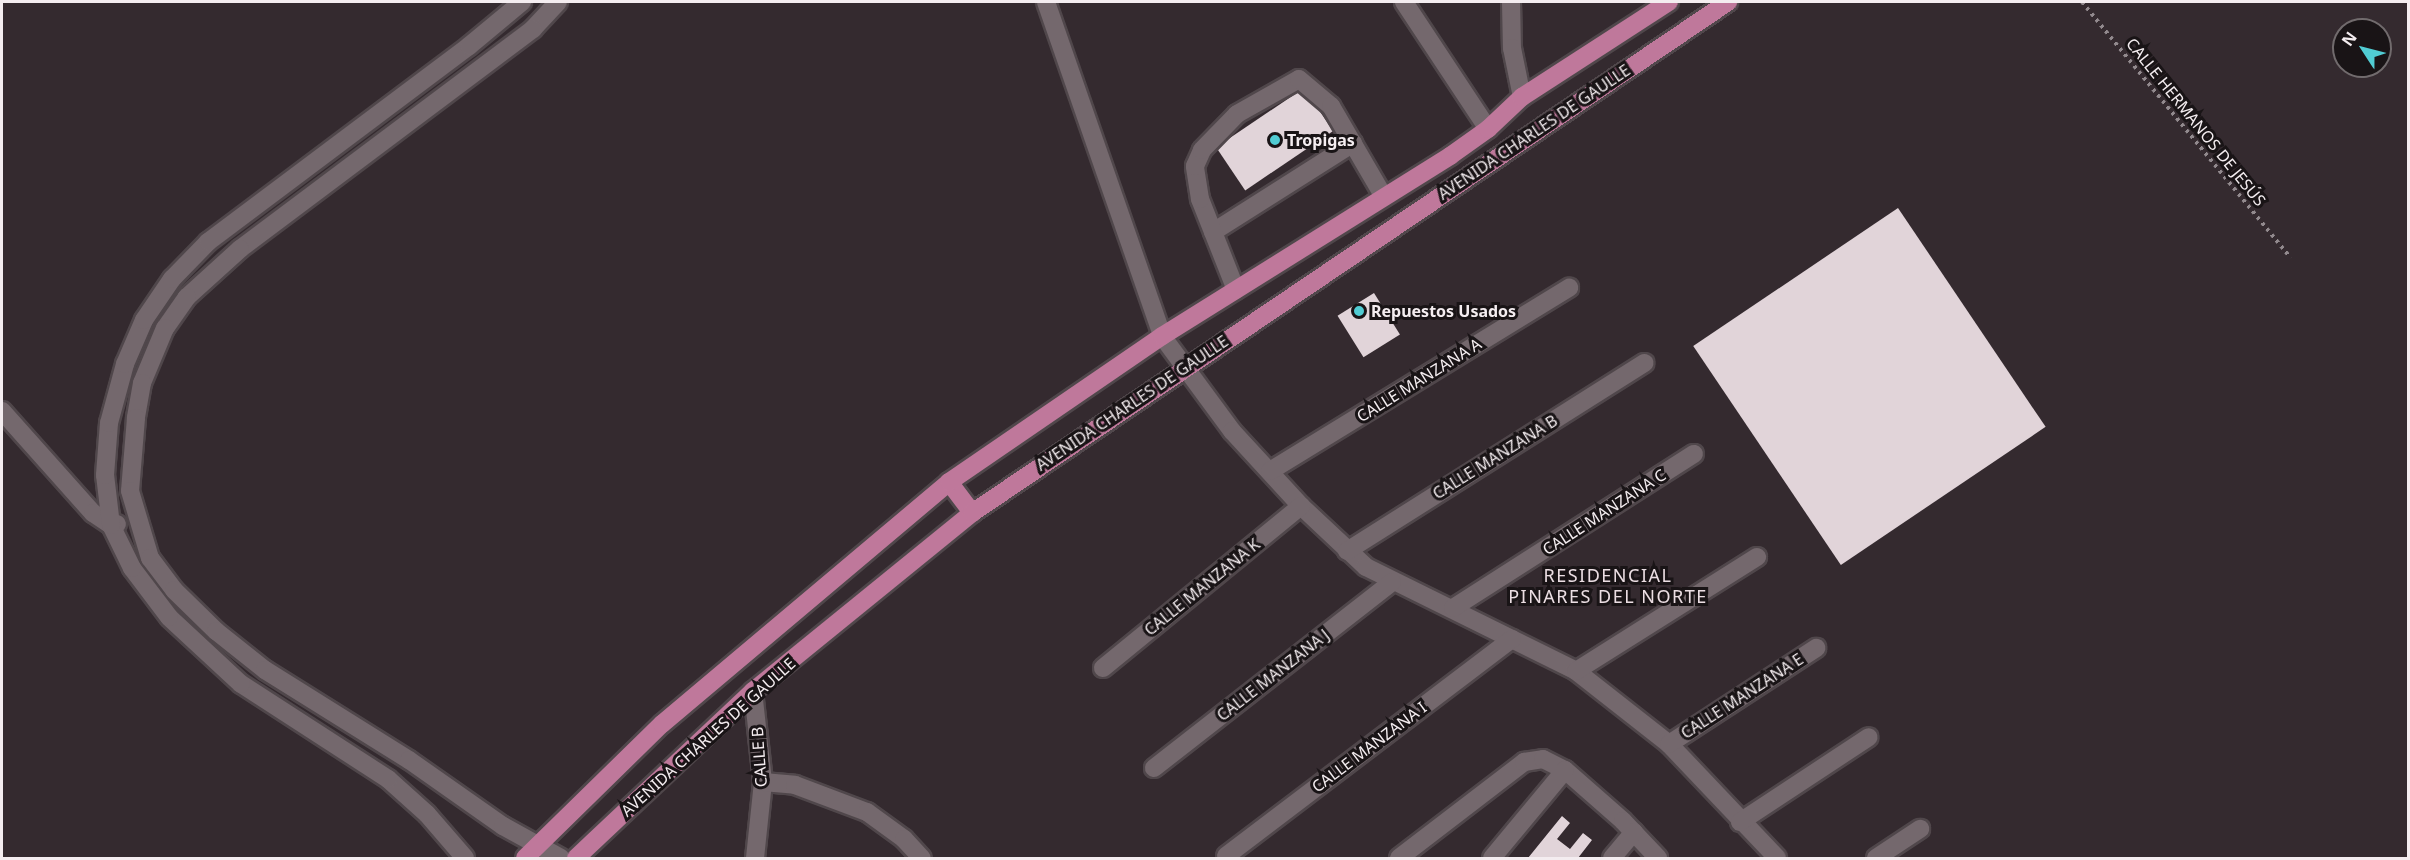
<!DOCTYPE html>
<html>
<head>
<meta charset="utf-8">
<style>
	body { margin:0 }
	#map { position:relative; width:2410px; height:860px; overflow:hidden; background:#342a2f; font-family:"Noto Sans",sans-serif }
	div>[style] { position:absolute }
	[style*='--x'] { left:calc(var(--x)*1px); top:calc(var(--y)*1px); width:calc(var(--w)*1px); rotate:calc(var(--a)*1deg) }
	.building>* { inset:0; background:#e1d4d9; transform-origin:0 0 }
	.path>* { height:4px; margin-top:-2px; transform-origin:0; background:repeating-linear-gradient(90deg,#928a8e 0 3px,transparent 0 7.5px) }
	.roads { filter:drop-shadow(2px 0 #50474b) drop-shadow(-2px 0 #50474b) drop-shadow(0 2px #50474b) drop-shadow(0 -2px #50474b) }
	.minor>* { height:18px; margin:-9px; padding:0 9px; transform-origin:9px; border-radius:9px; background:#74686d }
	.major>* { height:18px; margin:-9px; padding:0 9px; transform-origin:9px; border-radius:9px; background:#bf789b }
	.dots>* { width:16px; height:16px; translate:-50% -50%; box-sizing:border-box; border:3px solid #191416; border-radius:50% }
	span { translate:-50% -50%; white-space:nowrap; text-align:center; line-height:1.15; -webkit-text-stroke:6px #191416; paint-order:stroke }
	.street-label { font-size:16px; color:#f4edf0 }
	.poi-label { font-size:16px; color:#f4edf0; font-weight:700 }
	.left { translate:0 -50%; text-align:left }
	.neighbourhood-label { font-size:18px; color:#ebdee3; letter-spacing:1.5px }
	.frame { position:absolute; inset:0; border:3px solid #f4edf0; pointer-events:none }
	.north { position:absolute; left:2332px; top:18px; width:60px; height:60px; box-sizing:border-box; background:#191416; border:2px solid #716b6d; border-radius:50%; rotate:306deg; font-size:16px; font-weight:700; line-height:24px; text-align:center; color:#f4edf0 }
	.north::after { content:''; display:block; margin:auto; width:21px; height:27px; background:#51ccd3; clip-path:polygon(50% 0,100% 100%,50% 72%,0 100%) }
</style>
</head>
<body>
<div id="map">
	<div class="building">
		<div style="left:1304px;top:88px;width:52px;height:106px;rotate:56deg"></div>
		<div style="left:1898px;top:208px;width:264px;height:247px;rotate:56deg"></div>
		<div style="left:1374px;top:293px;width:49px;height:43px;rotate:58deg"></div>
		<div style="clip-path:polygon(1562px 816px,1570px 823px,1557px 839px,1570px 849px,1583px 833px,1592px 840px,1578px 858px,1528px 858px)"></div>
	</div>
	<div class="path">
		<div style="--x:2082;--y:2;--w:330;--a:50.8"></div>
	</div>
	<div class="roads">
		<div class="minor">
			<div style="--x:558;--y:2;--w:37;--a:133"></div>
			<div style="--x:533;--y:29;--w:366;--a:143.1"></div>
			<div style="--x:240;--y:249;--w:72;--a:137.8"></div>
			<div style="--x:187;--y:297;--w:38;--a:125"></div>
			<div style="--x:165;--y:328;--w:60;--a:112.7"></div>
			<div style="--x:142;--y:383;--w:36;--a:100"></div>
			<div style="--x:136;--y:418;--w:73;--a:94.7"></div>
			<div style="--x:130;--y:491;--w:70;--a:73.4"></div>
			<div style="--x:150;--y:558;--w:40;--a:53"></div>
			<div style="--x:174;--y:590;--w:59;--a:44.3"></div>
			<div style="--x:216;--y:631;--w:63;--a:38.5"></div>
			<div style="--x:265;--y:670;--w:170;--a:32"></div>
			<div style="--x:409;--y:760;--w:115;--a:35.1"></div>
			<div style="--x:503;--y:826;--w:66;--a:28.9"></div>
			<div style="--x:1046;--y:2;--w:354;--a:70.8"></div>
			<div style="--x:1162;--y:336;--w:118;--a:53.6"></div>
			<div style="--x:1232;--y:431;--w:102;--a:47.4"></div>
			<div style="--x:1301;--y:506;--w:89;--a:43.2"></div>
			<div style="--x:1366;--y:567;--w:234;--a:26.3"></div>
			<div style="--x:1576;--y:671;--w:118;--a:38.1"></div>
			<div style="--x:1669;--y:744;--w:157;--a:46.5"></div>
			<div style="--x:1404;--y:2;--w:152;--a:56.5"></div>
			<div style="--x:1511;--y:2;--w:46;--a:88.8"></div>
			<div style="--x:1512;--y:48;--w:50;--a:78.5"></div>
			<div style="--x:1213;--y:232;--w:166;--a:-32.4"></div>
			<div style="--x:1236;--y:290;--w:98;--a:-111.6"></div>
			<div style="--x:1200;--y:199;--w:33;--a:-99"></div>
			<div style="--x:1195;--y:166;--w:17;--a:-66"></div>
			<div style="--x:1202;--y:150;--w:50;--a:-45.8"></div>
			<div style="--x:1237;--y:114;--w:71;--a:-29.4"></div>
			<div style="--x:1299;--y:79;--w:42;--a:40.2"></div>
			<div style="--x:1331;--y:106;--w:105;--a:59.8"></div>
			<div style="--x:2;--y:411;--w:137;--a:48.3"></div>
			<div style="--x:93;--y:513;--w:22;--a:34"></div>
			<div style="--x:111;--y:525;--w:6;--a:-9"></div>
			<div style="--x:1270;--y:471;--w:351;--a:-31.5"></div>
			<div style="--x:1347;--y:551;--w:352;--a:-32.3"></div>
			<div style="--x:1453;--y:608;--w:286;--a:-32.6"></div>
			<div style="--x:1103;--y:668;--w:256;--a:-39.3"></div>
			<div style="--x:1576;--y:671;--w:214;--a:-32.2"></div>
			<div style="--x:753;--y:691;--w:92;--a:83.7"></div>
			<div style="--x:763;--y:782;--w:76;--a:96"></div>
			<div style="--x:1669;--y:744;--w:176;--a:-33.1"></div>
			<div style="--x:1154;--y:768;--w:302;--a:-38"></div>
			<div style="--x:763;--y:782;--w:32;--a:5"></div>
			<div style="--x:795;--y:785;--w:77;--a:20.6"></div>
			<div style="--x:867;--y:812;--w:46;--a:36.1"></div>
			<div style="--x:904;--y:839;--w:26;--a:47"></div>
			<div style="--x:1740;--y:822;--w:154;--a:-33.4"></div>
			<div style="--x:1226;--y:856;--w:359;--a:-37.2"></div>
			<div style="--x:465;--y:858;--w:58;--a:-130.8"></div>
			<div style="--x:427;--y:814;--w:52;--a:-138.1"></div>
			<div style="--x:388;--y:779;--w:175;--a:-147.1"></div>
			<div style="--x:241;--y:684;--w:98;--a:-137.1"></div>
			<div style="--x:169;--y:617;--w:61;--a:-127.1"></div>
			<div style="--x:132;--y:568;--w:48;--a:-116"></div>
			<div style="--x:111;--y:525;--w:50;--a:-96.8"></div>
			<div style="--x:105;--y:475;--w:52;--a:-85.6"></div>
			<div style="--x:109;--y:423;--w:61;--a:-74.8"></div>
			<div style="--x:125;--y:364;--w:48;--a:-66.6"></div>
			<div style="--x:144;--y:320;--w:50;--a:-55.7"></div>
			<div style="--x:172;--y:279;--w:52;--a:-45.8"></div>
			<div style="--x:208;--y:242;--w:326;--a:-36.9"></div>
			<div style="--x:469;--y:46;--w:69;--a:-39.7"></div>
			<div style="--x:1399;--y:858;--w:158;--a:-37.5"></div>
			<div style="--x:1524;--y:762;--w:19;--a:-9"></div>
			<div style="--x:1543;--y:759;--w:25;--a:27"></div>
			<div style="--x:1565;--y:770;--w:77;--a:41.3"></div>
			<div style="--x:1623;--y:821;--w:51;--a:46.6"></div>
			<div style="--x:1492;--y:858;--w:114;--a:-50.3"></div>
			<div style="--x:1612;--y:858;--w:34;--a:-50"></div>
			<div style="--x:1876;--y:858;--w:53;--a:-33.4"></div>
		</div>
		<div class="major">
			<div style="--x:949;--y:482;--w:39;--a:53"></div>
			<div style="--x:525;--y:858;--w:192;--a:-44.4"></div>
			<div style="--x:662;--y:724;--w:375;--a:-40.1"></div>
			<div style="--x:949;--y:482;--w:258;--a:-34.4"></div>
			<div style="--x:1162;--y:336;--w:340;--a:-32"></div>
			<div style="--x:1450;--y:156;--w:47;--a:-35.4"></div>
			<div style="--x:1488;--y:129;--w:47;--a:-43.3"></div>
			<div style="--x:1522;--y:97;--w:175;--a:-32.9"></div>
			<div style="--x:576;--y:858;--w:243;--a:-43.3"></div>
			<div style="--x:753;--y:691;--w:282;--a:-39.1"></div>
			<div style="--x:972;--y:513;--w:913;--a:-34.06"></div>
		</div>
	</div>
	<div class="dots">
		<div style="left:1275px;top:140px;background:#51ccd3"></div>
		<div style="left:1359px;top:311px;background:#51ccd3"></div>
	</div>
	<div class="street-label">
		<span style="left:2196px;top:122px;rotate:51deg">CALLE HERMANOS DE JESÚS</span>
		<span style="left:1534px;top:132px;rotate:-34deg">AVENIDA CHARLES DE GAULLE</span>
		<span style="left:1419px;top:380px;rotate:-32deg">CALLE MANZANA A</span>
		<span style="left:1132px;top:403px;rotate:-34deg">AVENIDA CHARLES DE GAULLE</span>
		<span style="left:1495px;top:457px;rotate:-32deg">CALLE MANZANA B</span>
		<span style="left:1604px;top:512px;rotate:-33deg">CALLE MANZANA C</span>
		<span style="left:1202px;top:587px;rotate:-39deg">CALLE MANZANA K</span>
		<span style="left:1273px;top:675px;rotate:-38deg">CALLE MANZANA J</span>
		<span style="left:1742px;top:696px;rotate:-33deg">CALLE MANZANA E</span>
		<span style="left:708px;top:737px;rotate:-42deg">AVENIDA CHARLES DE GAULLE</span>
		<span style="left:1369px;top:747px;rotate:-37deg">CALLE MANZANA I</span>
		<span style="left:759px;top:757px;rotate:-94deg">CALLE B</span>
	</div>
	<div class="poi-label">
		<span class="left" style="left:1287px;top:140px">Tropigas</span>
		<span class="left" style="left:1371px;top:311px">Repuestos Usados</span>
	</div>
	<div class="neighbourhood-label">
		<span style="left:1608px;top:586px">RESIDENCIAL<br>PINARES DEL NORTE</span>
	</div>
	<div class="frame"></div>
	<div class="north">N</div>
</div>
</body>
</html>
